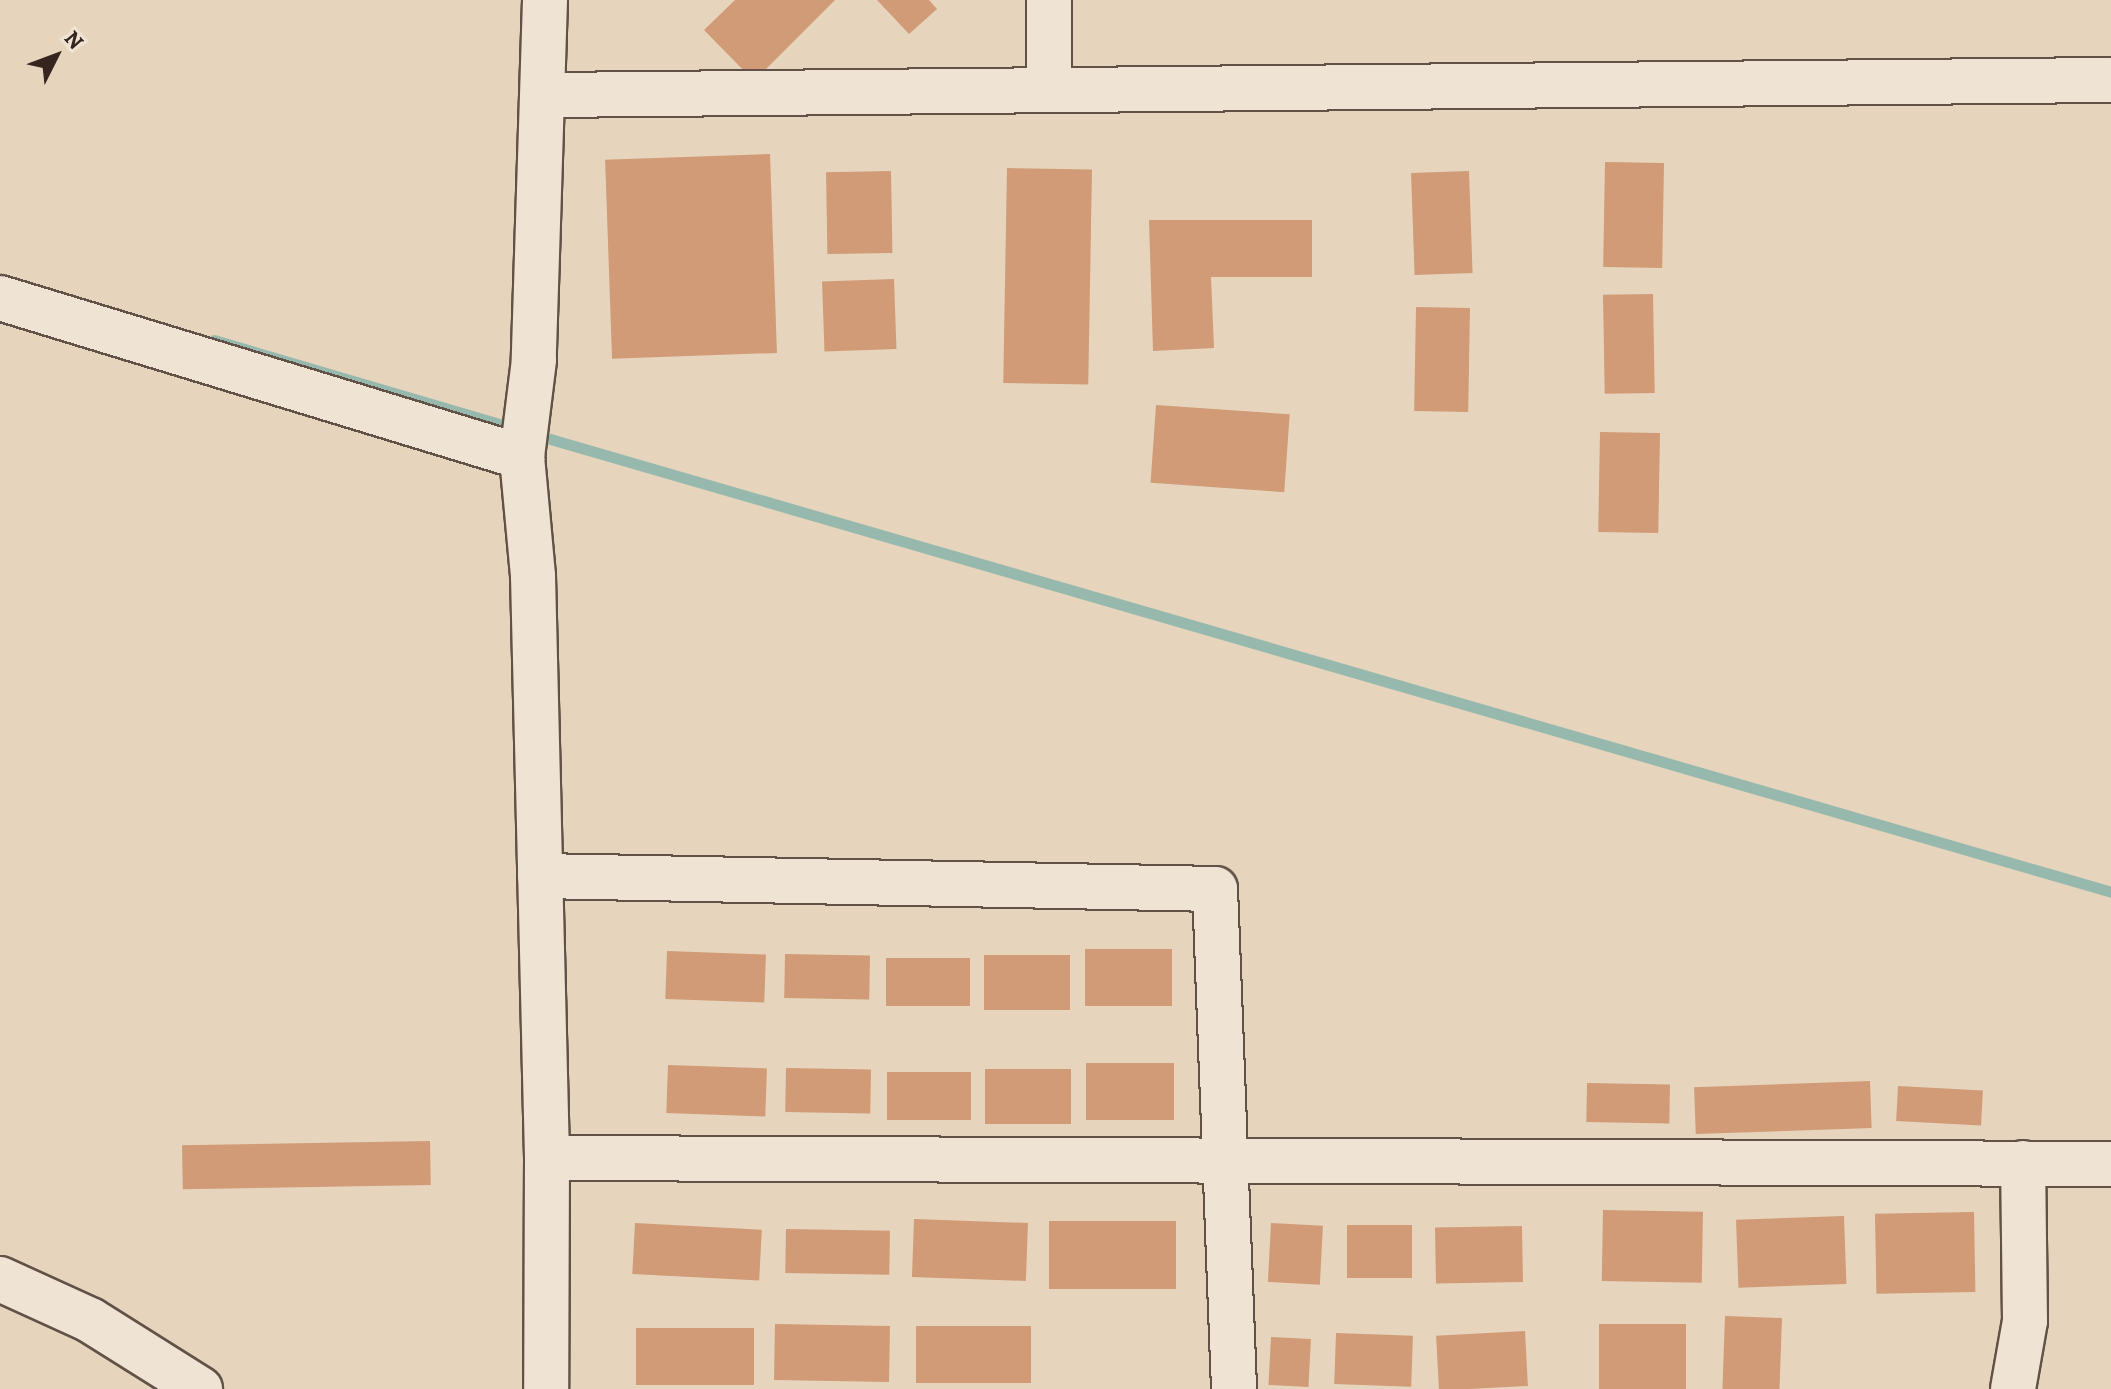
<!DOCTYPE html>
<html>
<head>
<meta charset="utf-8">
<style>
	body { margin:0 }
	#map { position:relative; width:2111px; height:1389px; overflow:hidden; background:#e6d5bc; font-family:Alegreya,serif }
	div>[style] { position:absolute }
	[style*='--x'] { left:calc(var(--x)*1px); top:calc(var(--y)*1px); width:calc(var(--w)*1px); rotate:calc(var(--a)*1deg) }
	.stream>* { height:11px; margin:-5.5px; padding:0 5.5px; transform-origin:5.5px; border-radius:5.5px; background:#97b9ad }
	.building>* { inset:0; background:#d09b76; transform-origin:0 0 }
	.roads { filter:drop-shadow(2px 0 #615146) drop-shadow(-2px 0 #615146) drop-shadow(0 2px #615146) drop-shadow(0 -2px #615146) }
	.minor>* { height:44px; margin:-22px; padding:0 22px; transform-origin:22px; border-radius:22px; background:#efe4d3 }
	span { translate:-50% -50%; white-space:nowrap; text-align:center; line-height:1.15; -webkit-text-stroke:6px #efe4d3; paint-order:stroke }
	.north { position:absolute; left:16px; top:16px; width:80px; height:80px; -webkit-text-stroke:6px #efe4d3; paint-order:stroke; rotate:48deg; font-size:22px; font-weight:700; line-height:32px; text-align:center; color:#35251f }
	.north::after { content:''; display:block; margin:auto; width:28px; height:36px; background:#35251f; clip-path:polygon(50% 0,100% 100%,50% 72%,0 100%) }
</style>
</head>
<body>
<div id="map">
	<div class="stream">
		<div style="--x:214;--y:340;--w:315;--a:16.4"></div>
		<div style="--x:533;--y:434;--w:1643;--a:16.18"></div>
	</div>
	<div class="building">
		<div style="clip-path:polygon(735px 0,835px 0,754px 81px,704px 30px)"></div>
		<div style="clip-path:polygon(877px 0,929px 0,937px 9px,909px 34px)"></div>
		<div style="left:770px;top:154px;width:199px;height:165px;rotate:88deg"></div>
		<div style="left:1605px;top:162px;width:59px;height:105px;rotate:1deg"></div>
		<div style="left:1007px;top:168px;width:85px;height:215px;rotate:1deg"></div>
		<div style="left:891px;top:171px;width:82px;height:65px;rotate:89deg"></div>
		<div style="left:1469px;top:171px;width:102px;height:58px;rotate:88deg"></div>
		<div style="clip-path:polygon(1149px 220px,1312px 220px,1312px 277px,1211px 277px,1214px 348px,1153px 351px)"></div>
		<div style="left:894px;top:279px;width:70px;height:72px;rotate:88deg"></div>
		<div style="left:1653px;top:294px;width:99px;height:50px;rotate:89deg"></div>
		<div style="left:1416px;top:307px;width:54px;height:104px;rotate:1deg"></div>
		<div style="left:1156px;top:405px;width:134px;height:78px;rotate:4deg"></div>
		<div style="left:1600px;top:432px;width:60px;height:100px;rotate:1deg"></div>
		<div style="left:1085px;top:949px;width:87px;height:57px"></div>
		<div style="left:667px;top:951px;width:99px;height:48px;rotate:2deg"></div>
		<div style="left:785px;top:954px;width:85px;height:44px;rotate:1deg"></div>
		<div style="left:984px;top:955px;width:86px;height:55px"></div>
		<div style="left:886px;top:958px;width:84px;height:48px"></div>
		<div style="left:1086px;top:1063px;width:88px;height:57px"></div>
		<div style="left:668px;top:1065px;width:99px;height:48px;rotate:2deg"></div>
		<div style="left:786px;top:1068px;width:85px;height:44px;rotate:1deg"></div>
		<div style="left:985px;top:1069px;width:86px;height:55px"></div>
		<div style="left:887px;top:1072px;width:84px;height:48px"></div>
		<div style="left:1870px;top:1081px;width:47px;height:176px;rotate:88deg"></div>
		<div style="left:1587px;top:1083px;width:83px;height:39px;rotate:1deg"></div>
		<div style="left:1898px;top:1086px;width:85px;height:35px;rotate:3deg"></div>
		<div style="left:430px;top:1141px;width:44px;height:248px;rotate:89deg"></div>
		<div style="left:1603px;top:1210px;width:100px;height:71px;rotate:1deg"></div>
		<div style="left:1974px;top:1212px;width:80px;height:99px;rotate:89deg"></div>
		<div style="left:1844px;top:1216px;width:68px;height:108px;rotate:88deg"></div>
		<div style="left:914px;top:1219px;width:114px;height:58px;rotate:2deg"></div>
		<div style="left:1049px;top:1221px;width:127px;height:68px"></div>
		<div style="left:635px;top:1223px;width:127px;height:51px;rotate:3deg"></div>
		<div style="left:1271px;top:1223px;width:52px;height:59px;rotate:3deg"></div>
		<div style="left:1347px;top:1225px;width:65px;height:53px"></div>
		<div style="left:1522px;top:1226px;width:56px;height:87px;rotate:89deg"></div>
		<div style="left:786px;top:1229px;width:104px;height:44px;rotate:1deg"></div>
		<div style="left:1725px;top:1316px;width:57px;height:73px;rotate:2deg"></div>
		<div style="left:775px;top:1324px;width:115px;height:56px;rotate:1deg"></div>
		<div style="left:1599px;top:1324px;width:87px;height:65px"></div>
		<div style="left:916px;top:1326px;width:115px;height:57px"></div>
		<div style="left:636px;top:1328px;width:118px;height:57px"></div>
		<div style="left:1525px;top:1331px;width:55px;height:89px;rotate:87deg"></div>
		<div style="left:1336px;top:1333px;width:77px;height:51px;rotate:2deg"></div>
		<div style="left:1271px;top:1337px;width:40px;height:48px;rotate:3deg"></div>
	</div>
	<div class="roads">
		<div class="minor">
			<div style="--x:545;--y:0;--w:360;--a:91.8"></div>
			<div style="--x:534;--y:360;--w:98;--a:97.1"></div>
			<div style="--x:522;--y:457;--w:120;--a:84.7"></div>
			<div style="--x:533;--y:576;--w:582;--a:88.62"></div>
			<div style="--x:547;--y:1158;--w:231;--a:90.2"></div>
			<div style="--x:1049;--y:0;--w:90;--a:90"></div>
			<div style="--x:546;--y:95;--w:1565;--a:-0.55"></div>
			<div style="--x:0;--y:298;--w:546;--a:16.94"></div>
			<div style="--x:540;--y:876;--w:675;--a:1.1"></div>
			<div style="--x:1215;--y:889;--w:500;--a:87.82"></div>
			<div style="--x:547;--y:1158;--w:1564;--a:0.22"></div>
			<div style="--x:0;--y:1279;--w:99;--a:24.5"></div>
			<div style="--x:90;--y:1320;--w:130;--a:32.1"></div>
			<div style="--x:2013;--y:1389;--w:69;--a:-80"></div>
			<div style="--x:2025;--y:1321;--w:158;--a:-90.7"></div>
		</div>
	</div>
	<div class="north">N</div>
</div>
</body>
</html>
